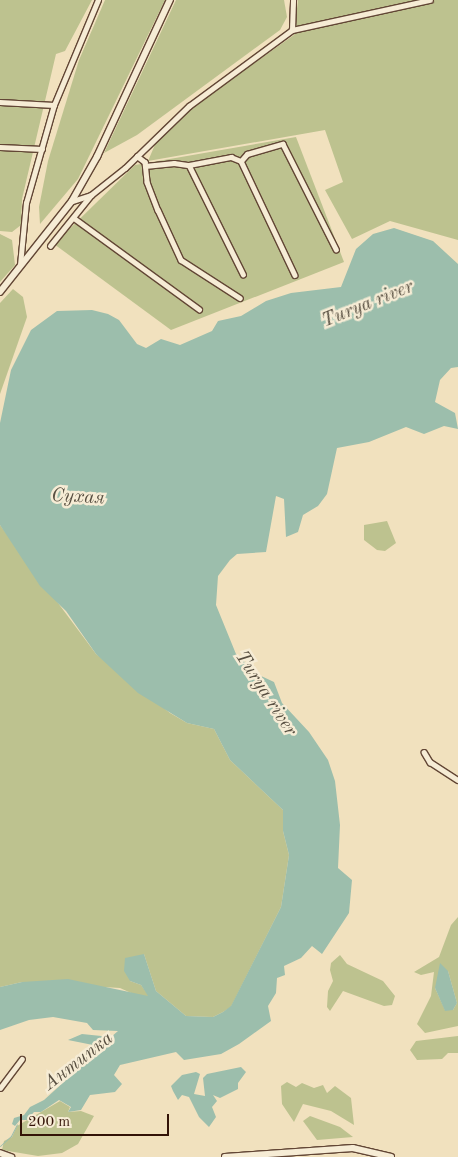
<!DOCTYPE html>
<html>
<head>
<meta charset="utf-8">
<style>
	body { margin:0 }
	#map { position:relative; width:458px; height:1157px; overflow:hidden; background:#f1e1be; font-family:"Old Standard TT",serif }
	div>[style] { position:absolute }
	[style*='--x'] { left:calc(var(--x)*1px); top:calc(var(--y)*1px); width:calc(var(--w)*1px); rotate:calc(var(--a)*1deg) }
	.green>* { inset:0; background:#bdc28f }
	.water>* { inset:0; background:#9cbeac }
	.stream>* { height:1px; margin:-0.5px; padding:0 0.5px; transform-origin:0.5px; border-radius:0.5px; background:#9cbeac }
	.roads { filter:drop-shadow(1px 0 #624635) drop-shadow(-1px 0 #624635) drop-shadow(0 1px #624635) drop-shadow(0 -1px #624635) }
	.minor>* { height:4.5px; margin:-2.25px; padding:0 2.25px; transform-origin:2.25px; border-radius:2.25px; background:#f6ecd5 }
	.secondary>* { height:5.5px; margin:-2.75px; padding:0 2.75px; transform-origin:2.75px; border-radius:2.75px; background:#f6ecd5 }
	span { translate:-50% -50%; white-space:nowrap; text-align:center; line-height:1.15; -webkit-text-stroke:5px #f6ecd5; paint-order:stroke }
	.water-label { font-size:19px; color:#584f41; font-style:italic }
	.scale { position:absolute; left:20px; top:1114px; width:149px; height:22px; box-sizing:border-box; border:2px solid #331307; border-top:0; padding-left:6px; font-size:15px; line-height:18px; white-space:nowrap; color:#331307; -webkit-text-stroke:4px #f6ecd5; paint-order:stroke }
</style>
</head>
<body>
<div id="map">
	<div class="green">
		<div style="clip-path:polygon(0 0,92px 0,65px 51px,56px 54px,22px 199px,21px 225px,12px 232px,0 231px)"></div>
		<div style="clip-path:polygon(105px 0,165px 0,78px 179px,40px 224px,39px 207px,48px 161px,79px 60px)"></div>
		<div style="clip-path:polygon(176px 0,284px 0,287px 17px,280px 30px,137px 135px,104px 153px)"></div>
		<div style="clip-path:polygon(298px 0,458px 0,458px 240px,390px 221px,352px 239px,325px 190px,343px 182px,325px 130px,148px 161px,157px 140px,196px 104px,294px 35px)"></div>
		<div style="clip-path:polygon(296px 137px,344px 262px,171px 330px,54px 244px,135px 165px)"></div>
		<div style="clip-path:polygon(0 234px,12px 240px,15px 265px,0 282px)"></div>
		<div style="clip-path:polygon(13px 289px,23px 297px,27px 317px,0 394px,0 303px)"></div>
		<div style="clip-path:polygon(387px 521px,396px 543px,385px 551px,377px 550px,364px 540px,364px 525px)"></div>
		<div style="clip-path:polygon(0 525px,96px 654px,170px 713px,187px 723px,214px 729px,230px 760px,283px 810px,283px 831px,289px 855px,281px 907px,231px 1007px,223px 1012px,213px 1017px,186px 1016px,156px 991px,144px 954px,130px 981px,141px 985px,149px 996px,140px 997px,120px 988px,22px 982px,0 987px)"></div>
		<div style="clip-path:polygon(evenodd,458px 917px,458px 1026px,425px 1033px,417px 1024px,431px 996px,434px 972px,421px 975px,414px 972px,439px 957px,451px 925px,458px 917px,448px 971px,457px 1003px,453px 1010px,445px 1010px,435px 988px,448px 971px)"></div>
		<div style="clip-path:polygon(340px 955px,347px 964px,383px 981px,395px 996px,392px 1005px,384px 1006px,343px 991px,330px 1011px,327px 1007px,328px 991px,333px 981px,330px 970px,331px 963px)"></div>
		<div style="clip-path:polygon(458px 1036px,458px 1053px,448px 1053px,442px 1059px,417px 1060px,410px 1050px,416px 1041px)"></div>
		<div style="clip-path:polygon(287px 1082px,296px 1087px,302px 1083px,314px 1088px,323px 1085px,327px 1093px,335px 1086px,351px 1098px,354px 1125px,331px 1111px,303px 1104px,294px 1122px,282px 1104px,281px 1086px)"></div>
		<div style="clip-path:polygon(60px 1101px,70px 1107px,68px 1112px,81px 1111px,94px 1116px,78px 1144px,62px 1153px,38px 1156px,2px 1150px,4px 1141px,12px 1137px,17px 1126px)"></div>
		<div style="clip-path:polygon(310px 1116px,340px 1127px,353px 1137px,317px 1140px,303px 1121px)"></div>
	</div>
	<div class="water">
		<div style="clip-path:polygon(394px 228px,433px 241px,458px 264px,458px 367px,451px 368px,440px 380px,435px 402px,455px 413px,458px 429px,444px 426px,424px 434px,406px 427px,369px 442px,337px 448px,327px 494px,318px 506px,303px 515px,298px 532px,286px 537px,284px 499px,276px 496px,266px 552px,237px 554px,230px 560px,218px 576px,216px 605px,236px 654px,259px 675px,274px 682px,282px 703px,309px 732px,328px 760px,335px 781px,340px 825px,338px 868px,352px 880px,349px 913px,322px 954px,312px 946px,301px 958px,284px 966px,285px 975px,277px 978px,276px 993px,268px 1006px,271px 1021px,239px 1044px,221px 1054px,184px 1060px,176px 1052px,120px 1065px,114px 1075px,122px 1084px,115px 1092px,90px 1095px,81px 1110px,68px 1112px,71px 1107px,59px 1100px,41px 1112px,34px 1112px,27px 1120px,20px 1120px,15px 1126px,12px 1124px,14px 1118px,24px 1115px,30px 1107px,44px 1100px,98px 1051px,93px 1045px,68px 1040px,82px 1034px,111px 1037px,118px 1031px,93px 1030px,87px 1023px,53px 1017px,29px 1020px,0 1030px,0 987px,22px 982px,68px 979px,148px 996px,141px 985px,130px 981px,124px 971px,125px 958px,144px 954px,156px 991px,186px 1016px,213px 1017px,223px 1012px,231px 1006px,281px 907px,289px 855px,283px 831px,283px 810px,230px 760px,214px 729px,187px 723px,138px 693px,96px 654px,66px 611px,40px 586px,0 525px,0 423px,11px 370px,31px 330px,57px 311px,92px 310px,108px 314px,119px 320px,137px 344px,146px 348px,161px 339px,180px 345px,212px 331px,218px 321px,241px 316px,266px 301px,291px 293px,341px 287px,356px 249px,373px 234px)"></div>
		<div style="clip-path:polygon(440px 963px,448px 971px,457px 1003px,453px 1010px,445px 1011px,435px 988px)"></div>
		<div style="clip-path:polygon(241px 1067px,246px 1072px,238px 1083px,238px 1089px,220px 1098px,213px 1095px,217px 1101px,212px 1107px,216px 1117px,209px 1127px,199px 1117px,189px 1097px,182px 1095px,178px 1100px,173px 1091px,171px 1086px,182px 1075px,196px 1072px,200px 1074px,194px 1094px,205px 1096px,203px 1078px,207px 1074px)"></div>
	</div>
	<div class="stream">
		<div style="--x:0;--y:1146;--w:15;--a:-42"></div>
		<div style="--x:11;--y:1136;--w:13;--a:-63"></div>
	</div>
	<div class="roads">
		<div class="minor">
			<div style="--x:292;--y:30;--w:30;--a:-88"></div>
			<div style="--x:0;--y:102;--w:54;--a:3.2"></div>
			<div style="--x:0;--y:147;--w:42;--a:2.7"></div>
			<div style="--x:137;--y:156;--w:10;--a:37"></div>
			<div style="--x:145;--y:162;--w:20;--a:84"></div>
			<div style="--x:147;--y:182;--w:30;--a:69"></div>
			<div style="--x:158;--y:210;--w:55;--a:65.3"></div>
			<div style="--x:181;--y:260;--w:70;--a:32.8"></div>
			<div style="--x:241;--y:161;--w:9;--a:-49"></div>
			<div style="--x:247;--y:154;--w:37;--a:-16"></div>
			<div style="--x:283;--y:144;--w:118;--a:63.2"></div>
			<div style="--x:189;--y:165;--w:122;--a:63.6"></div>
			<div style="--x:145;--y:166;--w:29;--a:-6"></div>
			<div style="--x:174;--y:163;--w:15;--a:8"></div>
			<div style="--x:189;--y:165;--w:43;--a:-10.8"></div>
			<div style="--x:231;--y:157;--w:11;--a:22"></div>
			<div style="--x:241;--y:161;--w:126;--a:64.7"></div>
			<div style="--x:73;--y:201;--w:19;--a:-18"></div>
			<div style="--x:91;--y:195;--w:43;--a:-38.5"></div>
			<div style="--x:125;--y:168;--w:89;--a:-44.1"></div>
			<div style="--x:189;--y:106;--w:128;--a:-36.4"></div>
			<div style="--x:292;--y:30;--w:141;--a:-12.3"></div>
			<div style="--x:74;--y:218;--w:155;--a:36.1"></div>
			<div style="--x:50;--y:246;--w:65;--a:-51.2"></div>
			<div style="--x:20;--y:265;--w:62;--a:-84.5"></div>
			<div style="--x:26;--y:203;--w:102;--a:-74.1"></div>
			<div style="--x:54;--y:105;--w:114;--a:-67.3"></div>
			<div style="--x:424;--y:752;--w:12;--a:59"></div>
			<div style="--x:430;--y:762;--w:33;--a:33"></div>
			<div style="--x:0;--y:1088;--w:36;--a:-53"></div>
		</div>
		<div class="secondary">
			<div style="--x:0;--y:292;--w:116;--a:-51.6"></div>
			<div style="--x:72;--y:201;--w:51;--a:-60.4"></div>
			<div style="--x:97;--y:157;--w:173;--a:-65.1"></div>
			<div style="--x:0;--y:1153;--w:12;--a:20"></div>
			<div style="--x:225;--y:1157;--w:128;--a:-4"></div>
			<div style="--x:353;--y:1148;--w:39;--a:13"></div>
		</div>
	</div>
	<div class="water-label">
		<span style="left:368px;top:305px;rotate:-22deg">Turya river</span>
		<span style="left:78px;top:498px;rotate:3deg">Сухая</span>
		<span style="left:265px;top:694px;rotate:57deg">Turya river</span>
		<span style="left:79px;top:1062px;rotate:-38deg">Антипка</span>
	</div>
	<div class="scale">200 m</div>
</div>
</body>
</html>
